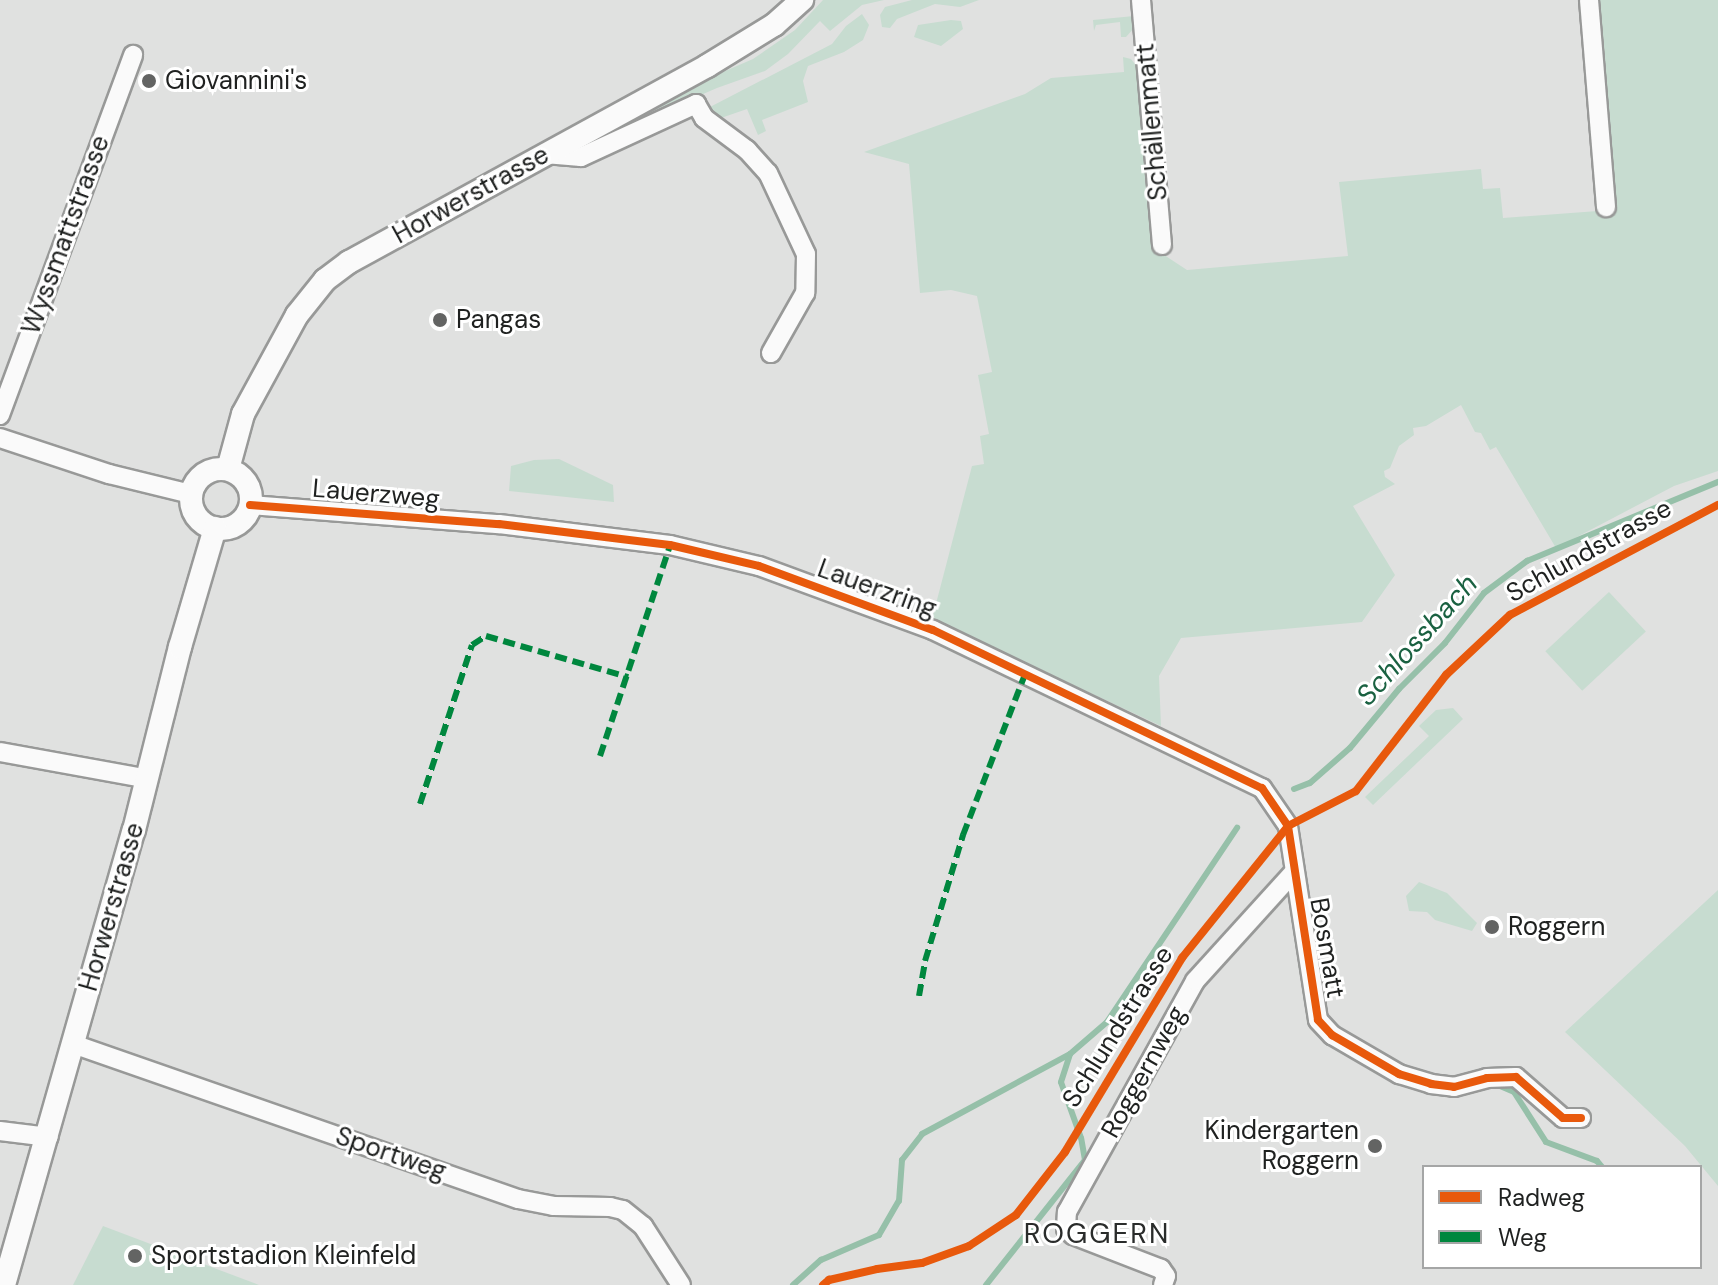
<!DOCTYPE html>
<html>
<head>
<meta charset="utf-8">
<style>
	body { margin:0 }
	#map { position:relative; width:1718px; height:1285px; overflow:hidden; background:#e0e1e0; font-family:"DM Sans",sans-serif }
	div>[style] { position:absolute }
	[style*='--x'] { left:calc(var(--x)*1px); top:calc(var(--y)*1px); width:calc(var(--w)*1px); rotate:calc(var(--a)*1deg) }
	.green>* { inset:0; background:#c7dcd0; transform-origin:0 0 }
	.stream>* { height:6px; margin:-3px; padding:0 3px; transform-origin:3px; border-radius:3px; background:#96c0a9 }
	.roads { filter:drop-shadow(2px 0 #989998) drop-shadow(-2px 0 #989998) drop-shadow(0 2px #989998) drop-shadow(0 -2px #989998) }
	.minor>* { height:18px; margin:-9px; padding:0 9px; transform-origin:9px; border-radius:9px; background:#fafafa }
	.tertiary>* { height:22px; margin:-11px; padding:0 11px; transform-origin:11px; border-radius:11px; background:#fafafa }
	.tertiary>.ring { margin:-11px; padding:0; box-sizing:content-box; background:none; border:22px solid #fafafa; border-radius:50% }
	.quiet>* { height:6px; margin-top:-3px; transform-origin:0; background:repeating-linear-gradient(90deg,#00873e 0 12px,transparent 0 18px) }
	.cycleway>* { height:8px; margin:-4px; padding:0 4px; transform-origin:4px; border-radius:4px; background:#e8590c }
	.dots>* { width:22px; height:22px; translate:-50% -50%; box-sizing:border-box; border:4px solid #fff; border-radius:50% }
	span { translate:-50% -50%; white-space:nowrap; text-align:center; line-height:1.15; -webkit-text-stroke:6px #fff; paint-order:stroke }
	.poi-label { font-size:26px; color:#1f2120 }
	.left { translate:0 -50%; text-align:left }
	.right { translate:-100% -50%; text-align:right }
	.street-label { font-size:26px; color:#1f2120 }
	.water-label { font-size:28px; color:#1a6141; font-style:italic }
	.neighbourhood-label { font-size:28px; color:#2a2c2b; letter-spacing:2px }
	.legend { position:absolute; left:1422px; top:1165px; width:280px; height:104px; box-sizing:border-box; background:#fff; border:2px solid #a5a6a6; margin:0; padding:10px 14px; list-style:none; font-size:24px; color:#1f2120 }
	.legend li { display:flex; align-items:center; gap:16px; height:40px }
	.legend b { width:40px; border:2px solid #a5a6a6 }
</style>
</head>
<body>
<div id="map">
	<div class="green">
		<div style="clip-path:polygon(823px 0,884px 0,862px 5px,830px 31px,820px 21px,788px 54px,765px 71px,717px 88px,583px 146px,679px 91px,753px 59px,795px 30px)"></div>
		<div style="clip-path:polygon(912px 0,979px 0,960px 7px,935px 4px,897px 19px,890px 28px,882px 27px,880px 15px,885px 7px)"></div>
		<div style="clip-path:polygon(1595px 0,1718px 0,1718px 471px,1674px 486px,1556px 548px,1496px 447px,1490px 450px,1481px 433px,1475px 432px,1461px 405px,1426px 426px,1413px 428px,1414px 435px,1399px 446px,1390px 468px,1384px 471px,1385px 477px,1395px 484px,1353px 506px,1395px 575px,1362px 622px,1181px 638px,1159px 676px,1161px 726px,932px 619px,972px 466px,984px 464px,980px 436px,989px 434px,978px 375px,992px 372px,977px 296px,951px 290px,920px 293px,909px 164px,864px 152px,1025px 94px,1051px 78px,1124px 72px,1123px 57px,1131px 59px,1138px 68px,1152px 247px,1187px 270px,1348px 256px,1339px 182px,1481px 169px,1483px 189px,1500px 188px,1503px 218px,1611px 210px)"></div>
		<div style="clip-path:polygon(862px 14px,869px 25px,863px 40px,844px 52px,808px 66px,803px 81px,808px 102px,762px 120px,766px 131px,758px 135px,747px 109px,721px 118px,711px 115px,710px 107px,832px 44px,846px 26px)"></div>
		<div style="clip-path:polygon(1134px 16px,1134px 28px,1126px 37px,1121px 37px,1120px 22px,1096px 25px,1094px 31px,1093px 20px)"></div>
		<div style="clip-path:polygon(951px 20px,961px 21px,963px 29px,941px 46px,914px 37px,918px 25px)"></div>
		<div style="clip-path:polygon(559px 459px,613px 485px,614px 502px,509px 491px,511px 466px,534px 460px)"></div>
		<div style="left:1609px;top:592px;width:54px;height:87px;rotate:47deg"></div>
		<div style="clip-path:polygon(1453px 708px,1463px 719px,1373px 805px,1365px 797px,1429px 736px,1419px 726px,1436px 710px)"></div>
		<div style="clip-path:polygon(1419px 882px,1447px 893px,1477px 923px,1472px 931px,1435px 920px,1427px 912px,1409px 911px,1406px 896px)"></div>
		<div style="clip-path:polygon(1718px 890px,1718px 1186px,1685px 1146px,1565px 1032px)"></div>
		<div style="clip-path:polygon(103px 1226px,259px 1285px,73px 1285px)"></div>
	</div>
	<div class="stream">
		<div style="--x:1294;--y:789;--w:17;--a:-21"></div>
		<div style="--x:1310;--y:783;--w:53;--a:-41.2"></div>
		<div style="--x:1350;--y:748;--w:77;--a:-50.3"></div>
		<div style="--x:1399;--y:689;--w:65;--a:-45"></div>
		<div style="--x:1445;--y:643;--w:63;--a:-52"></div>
		<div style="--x:1484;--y:593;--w:54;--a:-36.7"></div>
		<div style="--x:1527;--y:561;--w:207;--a:-22.5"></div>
		<div style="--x:1493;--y:1083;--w:23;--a:23"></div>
		<div style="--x:1514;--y:1092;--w:59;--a:57.4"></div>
		<div style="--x:1546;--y:1142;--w:54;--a:20.4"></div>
		<div style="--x:1597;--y:1161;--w:8;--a:50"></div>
		<div style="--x:793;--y:1285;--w:38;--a:-42"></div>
		<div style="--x:821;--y:1260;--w:63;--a:-23.3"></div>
		<div style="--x:879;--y:1235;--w:39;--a:-60"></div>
		<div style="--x:899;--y:1201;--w:41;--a:-85.8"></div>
		<div style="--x:902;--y:1160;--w:33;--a:-52"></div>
		<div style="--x:922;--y:1134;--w:168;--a:-28.4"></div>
		<div style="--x:986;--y:1285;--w:159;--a:-51.6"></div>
		<div style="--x:1085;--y:1160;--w:22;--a:-100"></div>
		<div style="--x:1081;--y:1138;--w:59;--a:-109.7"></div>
		<div style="--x:1061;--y:1082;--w:29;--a:-72"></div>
		<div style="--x:1070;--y:1054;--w:49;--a:-40.9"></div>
		<div style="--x:1107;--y:1022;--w:234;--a:-56.2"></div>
	</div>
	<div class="roads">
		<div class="minor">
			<div style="--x:1141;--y:0;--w:246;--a:85.1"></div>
			<div style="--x:1589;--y:0;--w:208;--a:85.3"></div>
			<div style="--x:545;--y:154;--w:36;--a:5"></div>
			<div style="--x:581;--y:157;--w:127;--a:-24.7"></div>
			<div style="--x:696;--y:104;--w:16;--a:60"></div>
			<div style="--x:704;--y:118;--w:54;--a:36.7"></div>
			<div style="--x:747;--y:150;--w:31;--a:48"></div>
			<div style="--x:768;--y:173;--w:89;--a:64.9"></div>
			<div style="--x:806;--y:254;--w:39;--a:91"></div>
			<div style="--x:805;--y:293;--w:69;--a:119.5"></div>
			<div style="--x:0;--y:415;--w:384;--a:-69.7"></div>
			<div style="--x:0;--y:438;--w:115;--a:18.3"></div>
			<div style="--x:109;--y:474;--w:84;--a:13.7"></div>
			<div style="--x:250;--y:505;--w:250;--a:4.4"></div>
			<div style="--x:499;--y:524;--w:172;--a:7"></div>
			<div style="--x:670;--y:545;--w:91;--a:13.3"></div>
			<div style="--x:759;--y:566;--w:185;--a:20.2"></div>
			<div style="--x:933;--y:630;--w:365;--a:25.7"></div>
			<div style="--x:1262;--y:788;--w:46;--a:55.6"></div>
			<div style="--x:1288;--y:826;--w:196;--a:81.2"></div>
			<div style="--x:1318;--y:1020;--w:21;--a:47"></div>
			<div style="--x:1332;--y:1035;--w:78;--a:30.2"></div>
			<div style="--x:1399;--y:1074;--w:34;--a:17"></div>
			<div style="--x:1431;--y:1084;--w:23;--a:7"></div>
			<div style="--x:1454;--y:1087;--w:34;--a:-15"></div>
			<div style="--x:1487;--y:1078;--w:29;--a:-2"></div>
			<div style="--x:1516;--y:1077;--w:62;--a:41.1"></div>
			<div style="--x:1563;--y:1118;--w:18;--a:0"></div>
			<div style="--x:0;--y:752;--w:150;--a:10.3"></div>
			<div style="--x:73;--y:1044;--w:471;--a:19.2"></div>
			<div style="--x:518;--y:1199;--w:36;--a:11"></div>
			<div style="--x:553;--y:1206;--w:57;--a:1"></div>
			<div style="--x:610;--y:1207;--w:13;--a:13"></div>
			<div style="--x:623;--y:1210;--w:26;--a:39"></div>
			<div style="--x:643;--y:1226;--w:70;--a:57.2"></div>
			<div style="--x:0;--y:1131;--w:49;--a:7"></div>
			<div style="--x:1163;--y:1285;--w:9;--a:-72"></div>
			<div style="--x:1166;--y:1276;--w:9;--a:-126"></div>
			<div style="--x:1161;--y:1269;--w:94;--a:-158.9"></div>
			<div style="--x:1073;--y:1235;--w:9;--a:-139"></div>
			<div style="--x:1066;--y:1229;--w:17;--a:-87"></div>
			<div style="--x:1067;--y:1212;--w:264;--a:-61"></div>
			<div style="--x:1195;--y:981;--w:147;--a:-47.8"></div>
		</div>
		<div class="tertiary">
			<div style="--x:228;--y:469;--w:57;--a:-74.7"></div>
			<div style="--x:243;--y:414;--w:113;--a:-61.4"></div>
			<div style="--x:297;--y:315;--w:45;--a:-51.3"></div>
			<div style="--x:325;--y:280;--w:30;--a:-37"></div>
			<div style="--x:349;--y:262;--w:408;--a:-28.7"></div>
			<div style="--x:707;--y:66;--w:79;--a:-31.5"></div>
			<div style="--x:774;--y:25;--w:38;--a:-42"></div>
			<div class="ring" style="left:191px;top:469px;width:38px;height:38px"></div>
			<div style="--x:4;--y:1285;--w:473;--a:-74.1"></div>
			<div style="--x:134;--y:830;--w:189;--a:-75.9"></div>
			<div style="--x:180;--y:647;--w:124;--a:-73.6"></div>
		</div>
	</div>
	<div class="quiet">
		<div style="--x:600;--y:756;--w:222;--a:-71.6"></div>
		<div style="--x:420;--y:804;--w:167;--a:-71.9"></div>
		<div style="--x:472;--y:645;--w:17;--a:-33"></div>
		<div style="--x:486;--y:636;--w:148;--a:16.1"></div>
		<div style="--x:919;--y:996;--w:36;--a:-80"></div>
		<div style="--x:925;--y:961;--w:132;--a:-73.2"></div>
		<div style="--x:963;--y:835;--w:173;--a:-68.9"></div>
	</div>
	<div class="cycleway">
		<div style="--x:250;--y:505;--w:250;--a:4.4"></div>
		<div style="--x:499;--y:524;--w:172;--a:7"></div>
		<div style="--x:670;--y:545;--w:91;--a:13.3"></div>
		<div style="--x:759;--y:566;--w:185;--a:20.2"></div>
		<div style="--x:933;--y:630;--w:365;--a:25.7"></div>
		<div style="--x:1262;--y:788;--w:46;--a:55.6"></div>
		<div style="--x:1288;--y:826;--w:196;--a:81.2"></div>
		<div style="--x:1318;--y:1020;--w:21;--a:47"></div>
		<div style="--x:1332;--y:1035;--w:78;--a:30.2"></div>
		<div style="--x:1399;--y:1074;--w:34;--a:17"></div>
		<div style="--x:1431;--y:1084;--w:23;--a:7"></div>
		<div style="--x:1454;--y:1087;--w:34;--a:-15"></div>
		<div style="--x:1487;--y:1078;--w:29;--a:-2"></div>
		<div style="--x:1516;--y:1077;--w:62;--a:41.1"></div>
		<div style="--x:1563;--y:1118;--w:18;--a:0"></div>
		<div style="--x:823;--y:1285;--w:8;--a:-40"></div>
		<div style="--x:829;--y:1280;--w:49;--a:-12.9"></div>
		<div style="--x:877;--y:1269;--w:45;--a:-7.6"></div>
		<div style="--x:922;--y:1263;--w:50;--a:-19.9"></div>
		<div style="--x:969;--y:1246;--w:56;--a:-33.4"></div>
		<div style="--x:1016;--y:1215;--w:80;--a:-52.1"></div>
		<div style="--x:1065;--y:1152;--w:227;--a:-58.9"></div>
		<div style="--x:1182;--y:958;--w:169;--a:-51.2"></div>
		<div style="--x:1288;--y:826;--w:76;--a:-27.2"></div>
		<div style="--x:1356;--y:791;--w:147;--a:-52.2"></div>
		<div style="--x:1446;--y:675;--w:88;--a:-43.2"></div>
		<div style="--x:1510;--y:615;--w:235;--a:-27.9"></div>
	</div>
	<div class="dots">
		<div style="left:149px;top:81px;background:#636463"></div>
		<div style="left:440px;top:320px;background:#636463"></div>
		<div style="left:1492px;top:927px;background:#636463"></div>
		<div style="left:1375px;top:1146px;background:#636463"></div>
		<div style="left:135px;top:1256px;background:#636463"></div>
	</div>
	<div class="poi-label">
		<span class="left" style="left:165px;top:81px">Giovannini's</span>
		<span class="left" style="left:456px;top:320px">Pangas</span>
		<span class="left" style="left:1508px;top:927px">Roggern</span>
		<span class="right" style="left:1359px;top:1146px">Kindergarten<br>Roggern</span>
		<span class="left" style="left:151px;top:1256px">Sportstadion Kleinfeld</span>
	</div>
	<div class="street-label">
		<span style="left:1152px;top:122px;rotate:-95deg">Schällenmatt</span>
		<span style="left:471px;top:195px;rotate:-29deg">Horwerstrasse</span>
		<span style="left:66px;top:235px;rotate:-70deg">Wyssmattstrasse</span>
		<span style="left:376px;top:494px;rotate:5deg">Lauerzweg</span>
		<span style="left:1589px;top:551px;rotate:-29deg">Schlundstrasse</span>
		<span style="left:877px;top:589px;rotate:20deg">Lauerzring</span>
		<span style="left:112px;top:907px;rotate:-74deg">Horwerstrasse</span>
		<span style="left:1327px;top:948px;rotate:80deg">Bosmatt</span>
		<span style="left:1118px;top:1027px;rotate:-58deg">Schlundstrasse</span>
		<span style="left:1144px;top:1072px;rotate:-61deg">Roggernweg</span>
		<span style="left:391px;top:1154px;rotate:19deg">Sportweg</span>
	</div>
	<div class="water-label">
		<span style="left:1417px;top:640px;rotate:-48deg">Schlossbach</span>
	</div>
	<div class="neighbourhood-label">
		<span style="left:1097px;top:1234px">ROGGERN</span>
	</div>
	<ul class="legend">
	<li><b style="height:10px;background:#e8590c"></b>Radweg</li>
	<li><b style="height:10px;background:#00873e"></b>Weg</li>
	</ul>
</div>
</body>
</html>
